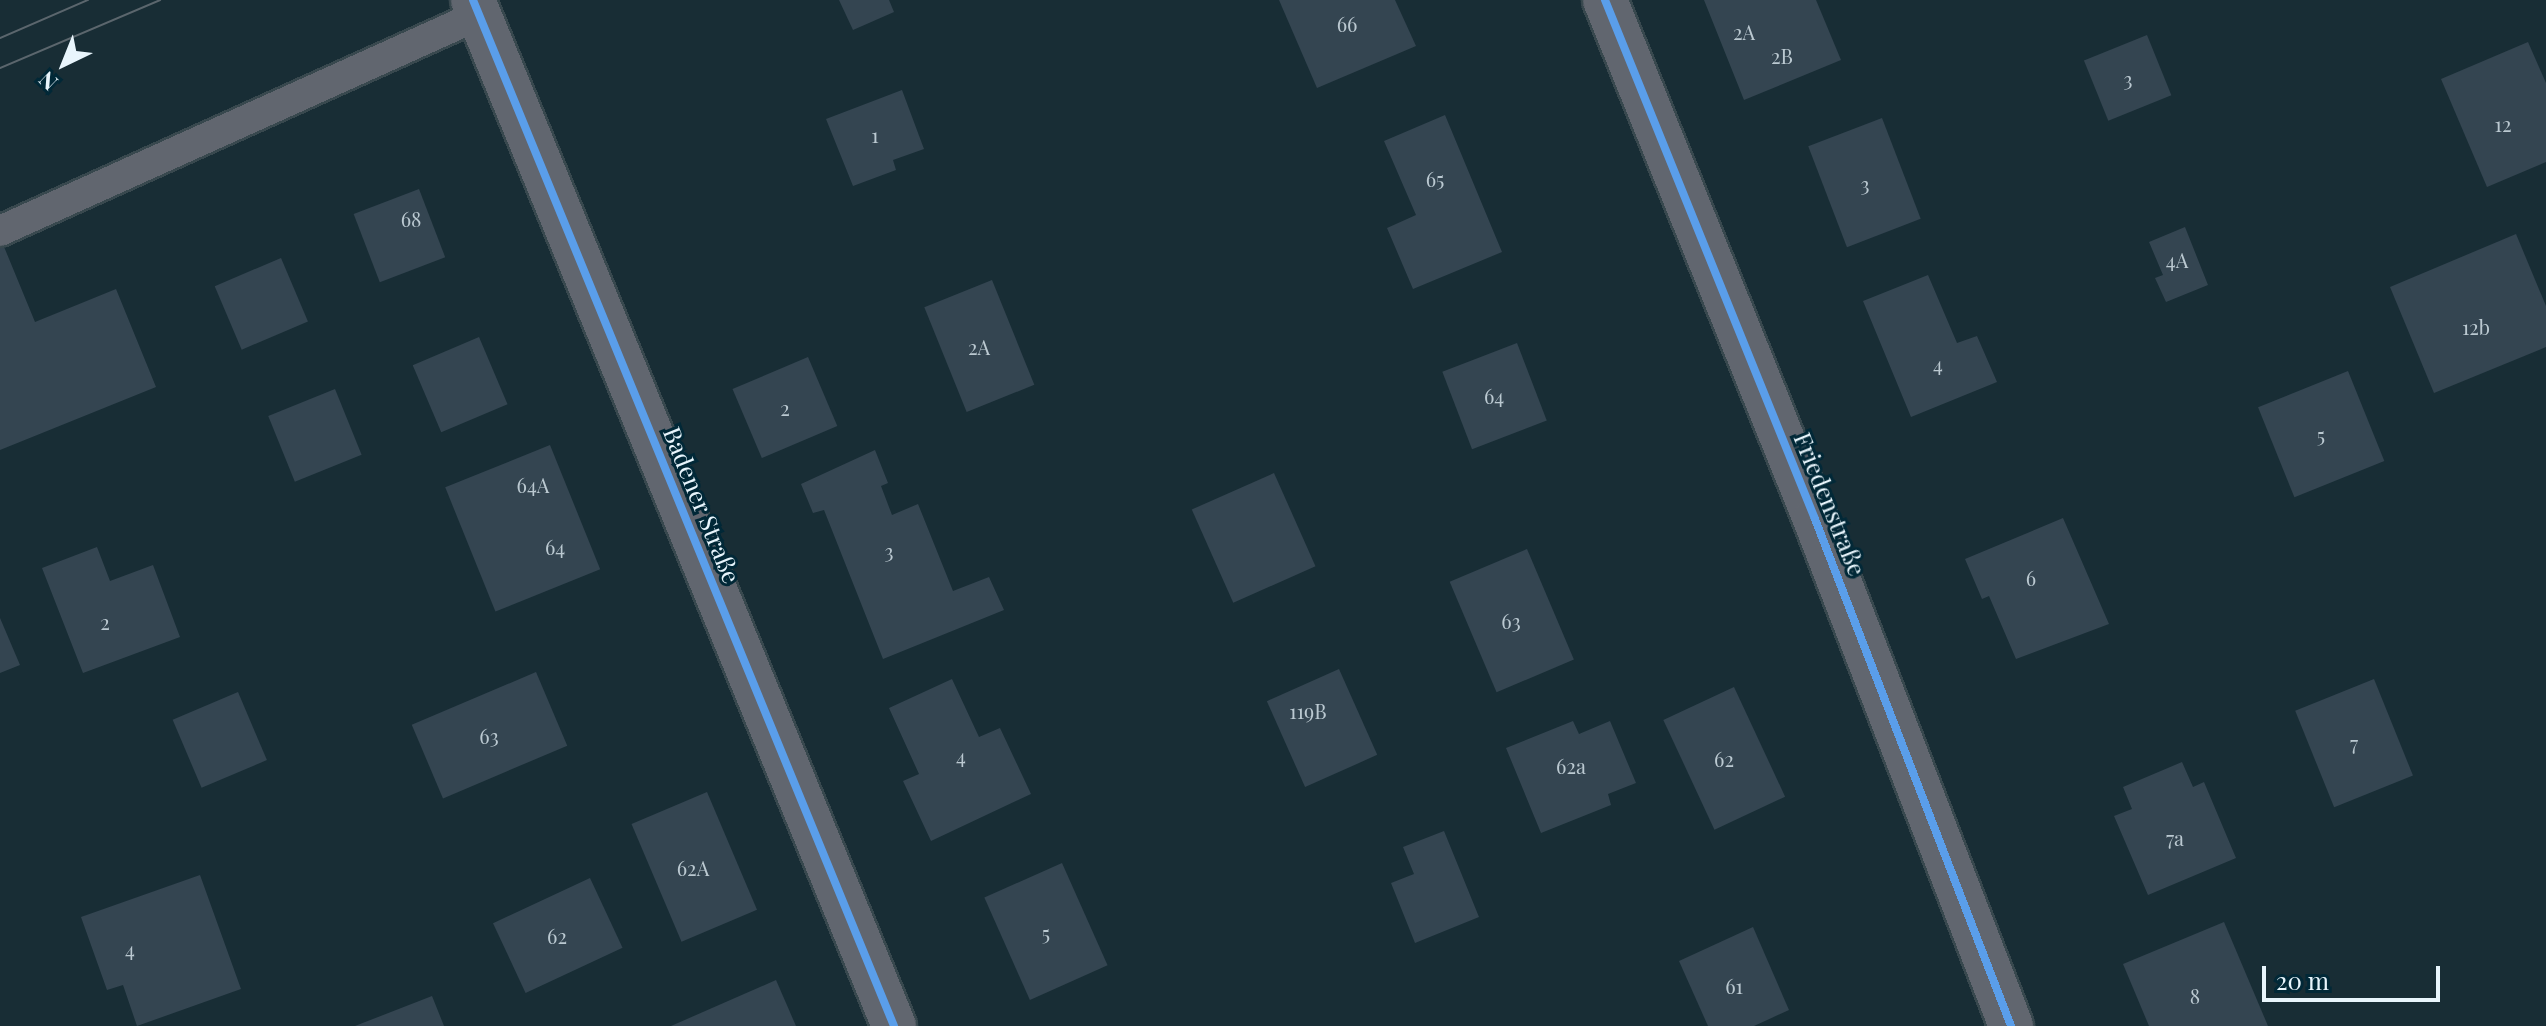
<!DOCTYPE html>
<html>
<head>
<meta charset="utf-8">
<style>
	body { margin:0 }
	#map { position:relative; width:2546px; height:1026px; overflow:hidden; background:#182d35; font-family:"Playfair Display",serif }
	div>[style] { position:absolute }
	[style*='--x'] { left:calc(var(--x)*1px); top:calc(var(--y)*1px); width:calc(var(--w)*1px); rotate:calc(var(--a)*1deg) }
	.building>* { inset:0; background:#344551; transform-origin:0 0 }
	.roads { filter:drop-shadow(2px 0 #38484e) drop-shadow(-2px 0 #38484e) drop-shadow(0 2px #38484e) drop-shadow(0 -2px #38484e) }
	.service>* { height:30px; margin:-15px; padding:0 15px; transform-origin:15px; border-radius:15px; background:#61666f }
	.minor>* { height:44px; margin:-22px; padding:0 22px; transform-origin:22px; border-radius:22px; background:#61666f }
	.tram>* { height:2px; margin:-1px; padding:0 1px; transform-origin:1px; border-radius:1px; background:#5b666d }
	.cycleway>* { height:8px; margin:-4px; padding:0 4px; transform-origin:4px; border-radius:4px; background:#5a9eea }
	span { translate:-50% -50%; white-space:nowrap; text-align:center; line-height:1.15; -webkit-text-stroke:6px #012837; paint-order:stroke }
	.number-label { font-size:20px; color:#bbc9d1 }
	.number-label span { -webkit-text-stroke-width:0 }
	.street-label { font-size:24px; color:#e8f5fc }
	.north { position:absolute; left:24px; top:24px; width:80px; height:80px; -webkit-text-stroke:6px #012837; paint-order:stroke; rotate:223deg; font-size:22px; font-weight:700; line-height:32px; text-align:center; color:#e8f5fc }
	.north::after { content:''; display:block; margin:auto; width:28px; height:36px; background:#e8f5fc; clip-path:polygon(50% 0,100% 100%,50% 72%,0 100%) }
	.scale { position:absolute; left:2262px; top:966px; width:178px; height:36px; box-sizing:border-box; border:4px solid #e8f5fc; border-top:0; padding-left:10px; font-size:24px; line-height:28px; white-space:nowrap; color:#e8f5fc; -webkit-text-stroke:6px #012837; paint-order:stroke }
</style>
</head>
<body>
<div id="map">
	<div class="building">
		<div style="clip-path:polygon(839px 0,889px 0,894px 12px,853px 30px)"></div>
		<div style="clip-path:polygon(1279px 0,1395px 0,1416px 46px,1317px 88px)"></div>
		<div style="clip-path:polygon(1704px 0,1816px 0,1841px 60px,1744px 100px)"></div>
		<div style="left:2147px;top:35px;width:65px;height:68px;rotate:68deg"></div>
		<div style="clip-path:polygon(2528px 42px,2546px 83px,2546px 162px,2487px 187px,2441px 79px)"></div>
		<div style="clip-path:polygon(902px 90px,924px 149px,893px 160px,896px 170px,853px 186px,826px 119px)"></div>
		<div style="clip-path:polygon(1445px 115px,1502px 252px,1413px 289px,1387px 228px,1416px 215px,1384px 141px)"></div>
		<div style="left:1882px;top:118px;width:108px;height:79px;rotate:69deg"></div>
		<div style="left:419px;top:189px;width:73px;height:70px;rotate:69deg"></div>
		<div style="clip-path:polygon(2185px 227px,2208px 285px,2166px 302px,2155px 278px,2163px 275px,2149px 242px)"></div>
		<div style="clip-path:polygon(2516px 234px,2546px 306px,2546px 347px,2434px 393px,2390px 287px)"></div>
		<div style="clip-path:polygon(0 237px,35px 322px,116px 289px,156px 387px,0 450px)"></div>
		<div style="left:281px;top:258px;width:69px;height:72px;rotate:67deg"></div>
		<div style="clip-path:polygon(1928px 275px,1957px 343px,1977px 336px,1997px 382px,1911px 417px,1863px 301px)"></div>
		<div style="left:992px;top:280px;width:113px;height:73px;rotate:68deg"></div>
		<div style="left:479px;top:337px;width:73px;height:72px;rotate:67deg"></div>
		<div style="left:1517px;top:343px;width:83px;height:80px;rotate:69deg"></div>
		<div style="left:808px;top:357px;width:75px;height:82px;rotate:67deg"></div>
		<div style="left:2348px;top:371px;width:97px;height:97px;rotate:68deg"></div>
		<div style="left:335px;top:389px;width:71px;height:72px;rotate:68deg"></div>
		<div style="left:550px;top:445px;width:134px;height:113px;rotate:68deg"></div>
		<div style="clip-path:polygon(875px 450px,888px 483px,881px 486px,892px 515px,918px 504px,953px 591px,989px 577px,1004px 610px,883px 659px,824px 510px,813px 513px,801px 484px)"></div>
		<div style="left:1274px;top:473px;width:102px;height:90px;rotate:66deg"></div>
		<div style="clip-path:polygon(2063px 518px,2109px 624px,2016px 659px,1989px 596px,1982px 599px,1965px 559px)"></div>
		<div style="clip-path:polygon(97px 547px,110px 581px,153px 565px,180px 637px,83px 673px,42px 568px)"></div>
		<div style="left:1527px;top:549px;width:120px;height:84px;rotate:67deg"></div>
		<div style="clip-path:polygon(0 618px,20px 665px,0 673px)"></div>
		<div style="left:1339px;top:669px;width:94px;height:79px;rotate:66deg"></div>
		<div style="left:536px;top:672px;width:80px;height:135px;rotate:67deg"></div>
		<div style="clip-path:polygon(952px 679px,979px 737px,1000px 728px,1031px 794px,931px 841px,903px 781px,919px 774px,889px 708px)"></div>
		<div style="left:2374px;top:679px;width:104px;height:85px;rotate:68deg"></div>
		<div style="left:1734px;top:687px;width:121px;height:78px;rotate:65deg"></div>
		<div style="left:238px;top:692px;width:74px;height:71px;rotate:67deg"></div>
		<div style="clip-path:polygon(1573px 721px,1579px 734px,1610px 721px,1636px 783px,1608px 794px,1611px 805px,1541px 833px,1506px 748px)"></div>
		<div style="clip-path:polygon(2182px 762px,2193px 787px,2204px 782px,2236px 858px,2148px 895px,2114px 816px,2132px 809px,2123px 787px)"></div>
		<div style="left:707px;top:792px;width:128px;height:82px;rotate:67deg"></div>
		<div style="clip-path:polygon(1444px 831px,1479px 917px,1415px 943px,1391px 883px,1414px 874px,1403px 847px)"></div>
		<div style="left:1062px;top:863px;width:112px;height:85px;rotate:66deg"></div>
		<div style="clip-path:polygon(200px 875px,241px 989px,137px 1026px,123px 985px,107px 990px,81px 917px)"></div>
		<div style="left:590px;top:878px;width:77px;height:107px;rotate:65deg"></div>
		<div style="clip-path:polygon(2224px 922px,2268px 1026px,2149px 1026px,2123px 964px)"></div>
		<div style="clip-path:polygon(1753px 927px,1789px 1010px,1754px 1026px,1708px 1026px,1679px 961px)"></div>
		<div style="clip-path:polygon(776px 980px,796px 1026px,671px 1026px)"></div>
		<div style="clip-path:polygon(432px 996px,444px 1026px,355px 1026px)"></div>
	</div>
	<div class="roads">
		<div class="service">
			<div style="--x:0;--y:231;--w:525;--a:-24.27"></div>
		</div>
		<div class="minor">
			<div style="--x:473;--y:0;--w:1109;--a:67.69"></div>
			<div style="--x:1605;--y:0;--w:560;--a:67.97"></div>
			<div style="--x:1815;--y:519;--w:544;--a:68.86"></div>
		</div>
	</div>
	<div class="tram">
		<div style="--x:0;--y:38;--w:96;--a:-23.4"></div>
		<div style="--x:0;--y:68;--w:174;--a:-23"></div>
	</div>
	<div class="cycleway">
		<div style="--x:473;--y:0;--w:1109;--a:67.69"></div>
		<div style="--x:1605;--y:0;--w:560;--a:67.97"></div>
		<div style="--x:1815;--y:519;--w:544;--a:68.86"></div>
	</div>
	<div class="number-label">
		<span style="left:1347px;top:23px">66</span>
		<span style="left:1744px;top:31px">2A</span>
		<span style="left:1782px;top:55px">2B</span>
		<span style="left:2128px;top:78px">3</span>
		<span style="left:2503px;top:123px">12</span>
		<span style="left:875px;top:134px">1</span>
		<span style="left:1435px;top:178px">65</span>
		<span style="left:1865px;top:183px">3</span>
		<span style="left:411px;top:218px">68</span>
		<span style="left:2177px;top:259px">4A</span>
		<span style="left:2476px;top:326px">12b</span>
		<span style="left:979px;top:346px">2A</span>
		<span style="left:1938px;top:363px">4</span>
		<span style="left:1494px;top:395px">64</span>
		<span style="left:785px;top:407px">2</span>
		<span style="left:2321px;top:434px">5</span>
		<span style="left:533px;top:484px">64A</span>
		<span style="left:555px;top:546px">64</span>
		<span style="left:889px;top:550px">3</span>
		<span style="left:2031px;top:577px">6</span>
		<span style="left:1511px;top:620px">63</span>
		<span style="left:105px;top:621px">2</span>
		<span style="left:1308px;top:710px">119B</span>
		<span style="left:489px;top:735px">63</span>
		<span style="left:2354px;top:742px">7</span>
		<span style="left:961px;top:755px">4</span>
		<span style="left:1724px;top:758px">62</span>
		<span style="left:1571px;top:765px">62a</span>
		<span style="left:2175px;top:837px">7a</span>
		<span style="left:693px;top:867px">62A</span>
		<span style="left:1046px;top:932px">5</span>
		<span style="left:557px;top:935px">62</span>
		<span style="left:130px;top:948px">4</span>
		<span style="left:1734px;top:985px">61</span>
		<span style="left:2195px;top:995px">8</span>
	</div>
	<div class="street-label">
		<span style="left:1830px;top:504px;rotate:68deg">Friedenstraße</span>
		<span style="left:702px;top:505px;rotate:68deg">Badener Straße</span>
	</div>
	<div class="north">N</div>
	<div class="scale">20 m</div>
</div>
</body>
</html>
